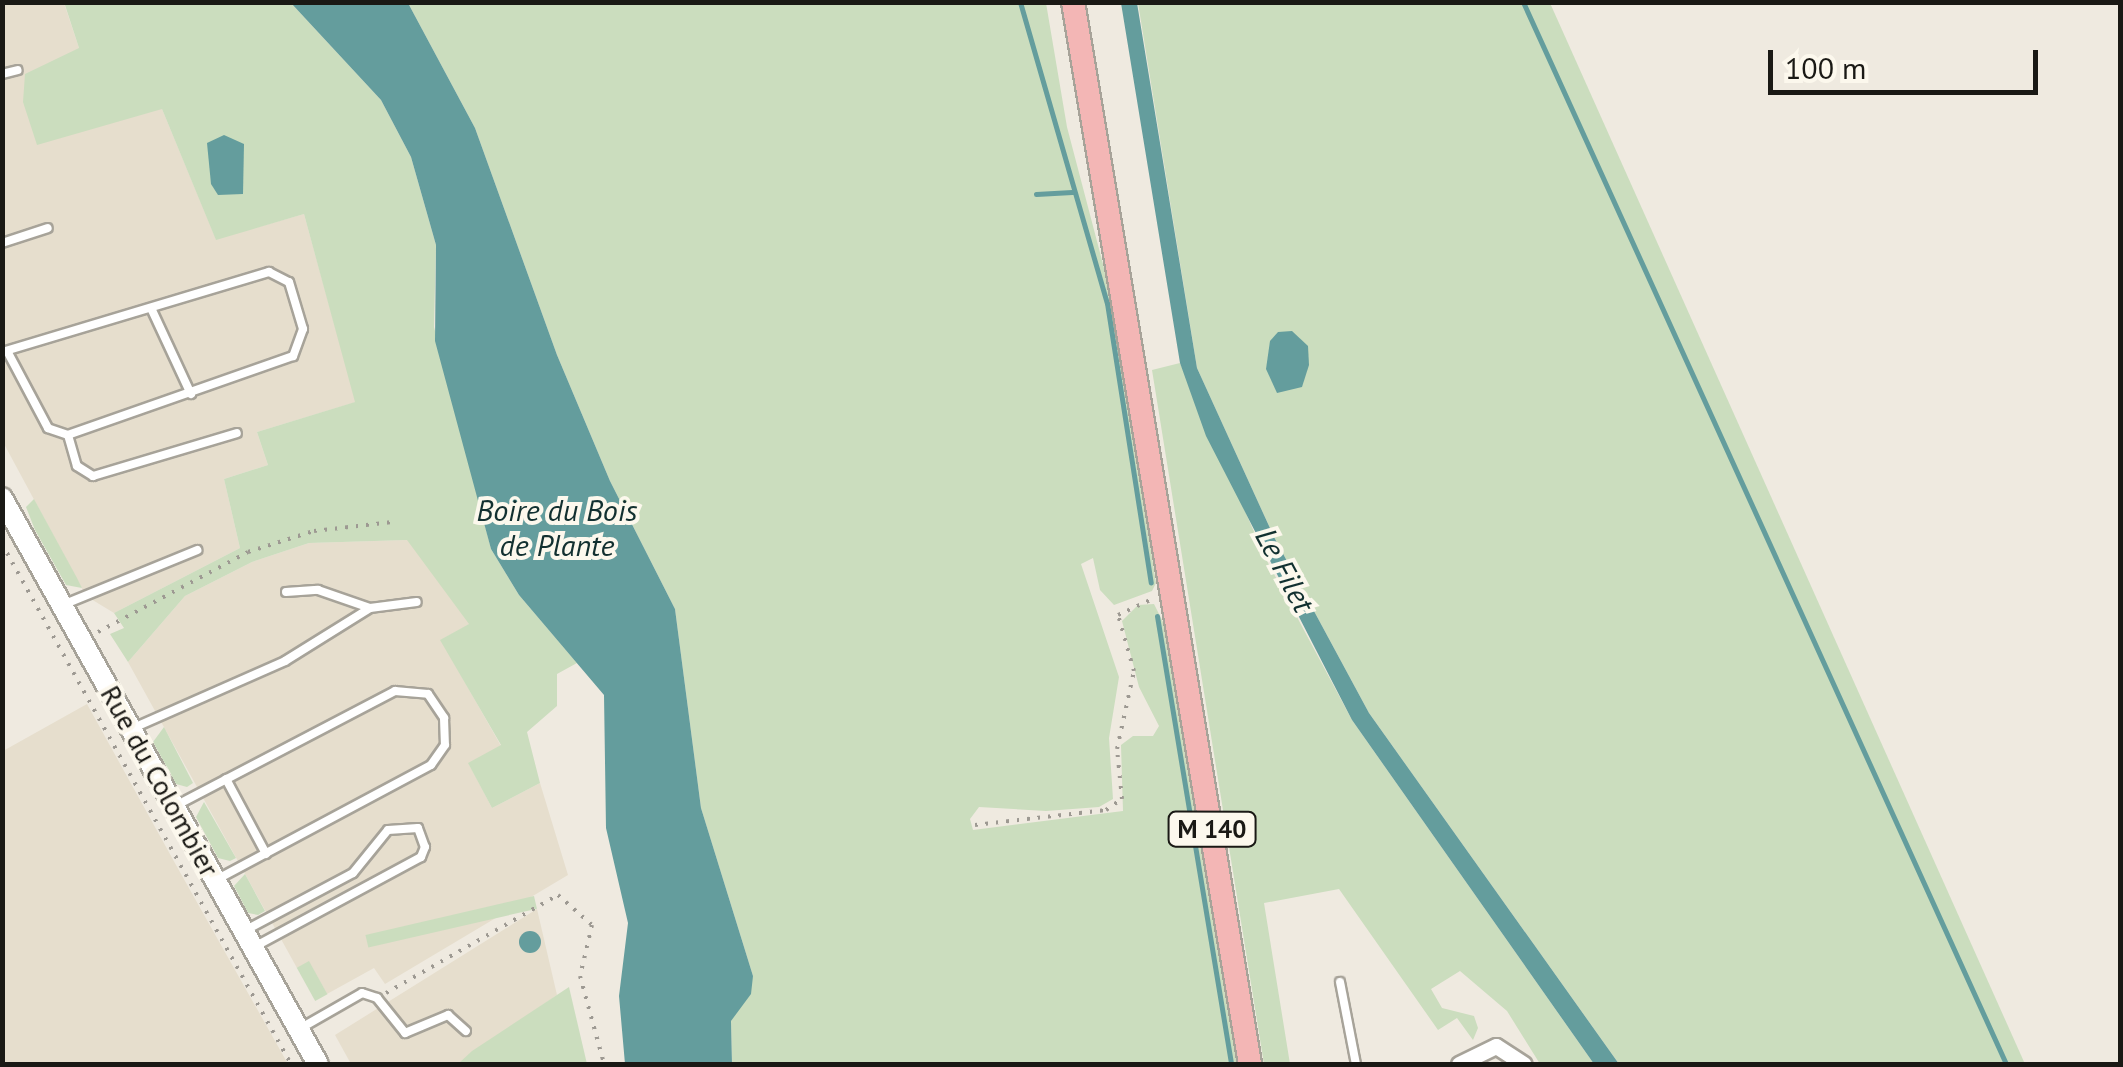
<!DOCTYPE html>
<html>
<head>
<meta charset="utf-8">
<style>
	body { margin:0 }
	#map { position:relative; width:2123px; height:1067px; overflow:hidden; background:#efeae0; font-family:"PT Sans",sans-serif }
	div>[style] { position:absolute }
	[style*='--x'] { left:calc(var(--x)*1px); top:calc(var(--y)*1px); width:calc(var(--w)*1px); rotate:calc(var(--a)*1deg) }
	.built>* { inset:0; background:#e6decd }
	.green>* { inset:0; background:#cbddbe; transform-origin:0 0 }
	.water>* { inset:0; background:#649d9d }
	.round { border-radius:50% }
	.stream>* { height:5px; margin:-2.5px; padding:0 2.5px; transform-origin:2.5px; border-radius:2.5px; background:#649d9d }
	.path>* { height:4px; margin-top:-2px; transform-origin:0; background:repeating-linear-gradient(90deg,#9d9992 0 2.5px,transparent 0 10.5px) }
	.roads { filter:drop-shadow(2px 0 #a7a399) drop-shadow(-2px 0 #a7a399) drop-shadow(0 2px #a7a399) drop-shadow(0 -2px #a7a399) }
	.service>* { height:8px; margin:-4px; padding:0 4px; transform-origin:4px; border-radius:4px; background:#fff }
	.minor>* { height:15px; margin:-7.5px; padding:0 7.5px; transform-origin:7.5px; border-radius:7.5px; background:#fff }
	.secondary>* { height:20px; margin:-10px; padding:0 10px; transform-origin:10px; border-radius:10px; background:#fff }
	.primary>* { height:22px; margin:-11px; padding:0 11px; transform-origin:11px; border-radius:11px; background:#f3b6b5 }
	span { translate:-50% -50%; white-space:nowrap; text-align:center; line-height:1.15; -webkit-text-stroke:8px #fcf8ed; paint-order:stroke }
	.shield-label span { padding:2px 8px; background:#fcf8ed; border:2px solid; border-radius:8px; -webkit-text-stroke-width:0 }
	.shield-label { font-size:25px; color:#1a1915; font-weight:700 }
	.street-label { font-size:28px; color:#1a1915 }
	.water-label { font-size:30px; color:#123030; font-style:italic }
	.frame { position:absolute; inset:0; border:5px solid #1a1915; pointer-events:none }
	.scale { position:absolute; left:1768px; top:50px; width:270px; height:45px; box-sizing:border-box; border:5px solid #1a1915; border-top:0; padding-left:12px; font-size:30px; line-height:35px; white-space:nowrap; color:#1a1915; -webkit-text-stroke:8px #fcf8ed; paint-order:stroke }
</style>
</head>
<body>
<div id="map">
	<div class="built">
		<div style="clip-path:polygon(2px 3px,64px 3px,79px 48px,162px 109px,216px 239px,304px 214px,356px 402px,257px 432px,268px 465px,224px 479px,240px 548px,114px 613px,86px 596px,3px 442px)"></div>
		<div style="clip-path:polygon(408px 540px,470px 624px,441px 640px,501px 746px,469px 764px,492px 808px,540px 783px,568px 875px,385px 984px,374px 968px,327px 994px,309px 962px,297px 968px,128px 662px,185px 596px,252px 562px,309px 543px)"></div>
		<div style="clip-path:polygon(87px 704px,176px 865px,288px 1064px,3px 1064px,3px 751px)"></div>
		<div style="clip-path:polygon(537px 909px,557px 995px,458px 1064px,351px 1064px,335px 1035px)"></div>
	</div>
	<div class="green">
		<div style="clip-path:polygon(64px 2px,291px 3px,381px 100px,411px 157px,436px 245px,434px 327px,491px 549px,519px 595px,577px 663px,557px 674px,557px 706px,527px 732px,540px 783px,492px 808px,468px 763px,501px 745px,440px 640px,469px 624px,407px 540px,309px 543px,252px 562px,185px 596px,128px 662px,110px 634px,124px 628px,114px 613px,240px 548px,224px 479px,268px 465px,257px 432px,355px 402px,304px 214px,216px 240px,162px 109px,37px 145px,23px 102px,25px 74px,79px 48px)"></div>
		<div style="clip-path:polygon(408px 3px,1046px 3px,1067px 127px,1114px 306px,1156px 583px,1152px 591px,1114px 605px,1100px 590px,1093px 558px,1081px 564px,1119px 677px,1109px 738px,1113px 799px,1099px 807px,1046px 811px,979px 807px,970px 819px,973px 830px,1123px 811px,1121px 745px,1133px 736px,1153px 736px,1159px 726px,1139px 687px,1122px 621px,1138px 605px,1154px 604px,1166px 628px,1180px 700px,1238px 1064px,732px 1064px,731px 1021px,753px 976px,701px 808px,675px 609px,610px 481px,557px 355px,475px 128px)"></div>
		<div style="clip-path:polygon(1138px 3px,1550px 3px,2025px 1064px,1619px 1064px,1369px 713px,1274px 537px,1197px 368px)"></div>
		<div style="clip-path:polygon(1180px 363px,1266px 559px,1352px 720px,1594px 1064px,1540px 1064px,1507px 1011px,1460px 971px,1431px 989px,1442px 1008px,1474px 1016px,1478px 1028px,1473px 1040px,1457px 1018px,1438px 1030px,1339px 889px,1264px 903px,1290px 1064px,1264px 1064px,1152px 370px)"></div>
		<div style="clip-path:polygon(34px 499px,77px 578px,82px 588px,66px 585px,35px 530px,26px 507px)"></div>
		<div style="clip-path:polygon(164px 727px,193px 783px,187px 787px,176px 784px,153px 742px)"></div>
		<div style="clip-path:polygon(204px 802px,236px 858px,230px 861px,218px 858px,196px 817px)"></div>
		<div style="clip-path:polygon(245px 874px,265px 911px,258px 915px,248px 913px,234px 886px)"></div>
		<div style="left:534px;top:896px;width:13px;height:173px;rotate:77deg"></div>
		<div style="left:309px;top:961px;width:38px;height:14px;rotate:61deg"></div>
		<div style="clip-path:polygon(569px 987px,587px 1064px,458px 1064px,472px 1051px)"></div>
	</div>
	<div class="water">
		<div style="clip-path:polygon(291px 3px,408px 3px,475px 128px,557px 355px,610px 481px,675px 609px,701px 808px,753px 976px,751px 994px,731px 1021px,732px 1064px,625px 1064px,619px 996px,628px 923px,606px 828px,604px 695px,519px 595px,491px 549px,435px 341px,436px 245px,411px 157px,381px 100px)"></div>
		<div style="clip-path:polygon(1121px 3px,1137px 3px,1197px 368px,1274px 537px,1369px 713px,1619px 1064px,1594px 1064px,1352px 720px,1206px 436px,1180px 363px)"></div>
		<div style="clip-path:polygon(224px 135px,244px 144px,243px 194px,218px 195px,211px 184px,207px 143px)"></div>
		<div style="clip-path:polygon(1292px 331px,1308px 346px,1309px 365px,1302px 387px,1277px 393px,1266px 369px,1270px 341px,1278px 332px)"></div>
		<div class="round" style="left:519px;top:931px;width:22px;height:22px"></div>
	</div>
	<div class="stream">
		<div style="--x:1020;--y:2;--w:313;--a:73.9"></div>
		<div style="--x:1107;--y:303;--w:283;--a:81.1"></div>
		<div style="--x:1523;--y:2;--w:1167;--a:65.54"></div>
		<div style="--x:1036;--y:194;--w:36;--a:-3"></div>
		<div style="--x:1157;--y:616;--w:454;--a:80.6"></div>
	</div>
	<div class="path">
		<div style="--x:2;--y:544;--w:595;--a:60.94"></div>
		<div style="--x:98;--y:632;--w:170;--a:-28.1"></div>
		<div style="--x:248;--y:552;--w:69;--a:-17.7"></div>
		<div style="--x:314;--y:531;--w:79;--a:-6.6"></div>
		<div style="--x:975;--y:825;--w:132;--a:-6.5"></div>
		<div style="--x:1106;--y:810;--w:19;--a:-35"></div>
		<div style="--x:1122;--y:799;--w:50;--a:-95.7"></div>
		<div style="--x:1117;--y:749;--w:80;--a:-77.7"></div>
		<div style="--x:1134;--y:671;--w:58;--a:-105.9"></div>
		<div style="--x:1118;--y:615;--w:40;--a:-25"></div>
		<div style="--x:386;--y:993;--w:198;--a:-29.7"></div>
		<div style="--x:558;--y:895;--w:45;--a:41.4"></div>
		<div style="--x:592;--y:925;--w:52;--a:103.2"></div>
		<div style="--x:580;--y:976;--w:91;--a:74.7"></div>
	</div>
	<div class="roads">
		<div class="service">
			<div style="--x:2;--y:74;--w:16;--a:-14"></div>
			<div style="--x:2;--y:243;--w:48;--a:-18.1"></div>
			<div style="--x:151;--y:308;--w:95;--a:65.1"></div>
			<div style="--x:2;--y:352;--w:279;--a:-16.7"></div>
			<div style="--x:269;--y:272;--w:22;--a:27"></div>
			<div style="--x:289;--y:282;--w:49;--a:73.4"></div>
			<div style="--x:303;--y:329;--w:29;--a:110"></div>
			<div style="--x:293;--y:356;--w:238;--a:160.7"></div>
			<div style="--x:68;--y:435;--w:21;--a:-161"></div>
			<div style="--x:48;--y:428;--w:87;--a:-118"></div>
			<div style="--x:68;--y:435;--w:32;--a:74"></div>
			<div style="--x:77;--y:466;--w:19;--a:32"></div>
			<div style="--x:93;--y:476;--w:150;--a:-16.6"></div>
			<div style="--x:286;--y:592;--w:32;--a:-4"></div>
			<div style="--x:318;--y:590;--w:55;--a:19.1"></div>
			<div style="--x:65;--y:604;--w:143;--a:-22.2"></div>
			<div style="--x:131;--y:729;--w:168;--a:-23.8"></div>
			<div style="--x:285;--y:661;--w:100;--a:-31.9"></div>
			<div style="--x:370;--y:608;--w:47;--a:-7.3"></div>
			<div style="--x:226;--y:779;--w:85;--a:61.9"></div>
			<div style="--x:177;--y:805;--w:246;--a:-27.6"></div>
			<div style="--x:395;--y:691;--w:33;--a:5"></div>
			<div style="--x:428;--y:694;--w:29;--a:56"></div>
			<div style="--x:444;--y:718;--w:27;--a:88"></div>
			<div style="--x:445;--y:745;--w:24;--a:125"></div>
			<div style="--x:431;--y:765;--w:244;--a:151.9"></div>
			<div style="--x:244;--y:931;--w:123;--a:-28"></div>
			<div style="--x:353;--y:873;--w:55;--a:-50.9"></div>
			<div style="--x:388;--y:830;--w:30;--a:-4"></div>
			<div style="--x:418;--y:828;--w:20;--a:70"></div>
			<div style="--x:425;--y:847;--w:11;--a:112"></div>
			<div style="--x:421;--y:857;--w:187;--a:151.7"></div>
			<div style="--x:1340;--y:982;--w:84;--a:79"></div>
			<div style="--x:301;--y:1028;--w:70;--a:-29.8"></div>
			<div style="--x:362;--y:993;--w:16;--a:18"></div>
			<div style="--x:377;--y:998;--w:45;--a:51.3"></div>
			<div style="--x:405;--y:1033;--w:47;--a:-22.7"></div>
			<div style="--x:448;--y:1015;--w:24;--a:42"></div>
		</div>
		<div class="minor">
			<div style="--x:1459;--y:1064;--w:41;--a:-25.9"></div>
			<div style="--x:1496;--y:1046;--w:33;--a:33"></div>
		</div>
		<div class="secondary">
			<div style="--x:2;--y:498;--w:648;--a:60.83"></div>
		</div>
		<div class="primary">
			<div style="--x:1073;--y:2;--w:1077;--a:80.54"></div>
		</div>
	</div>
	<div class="shield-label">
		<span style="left:1212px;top:829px">M 140</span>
	</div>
	<div class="street-label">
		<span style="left:160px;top:781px;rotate:61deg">Rue du Colombier</span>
	</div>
	<div class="water-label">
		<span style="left:557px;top:527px">Boire du Bois<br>de Plante</span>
		<span style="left:1285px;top:570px;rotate:62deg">Le Filet</span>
	</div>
	<div class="frame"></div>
	<div class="scale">100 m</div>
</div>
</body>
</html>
